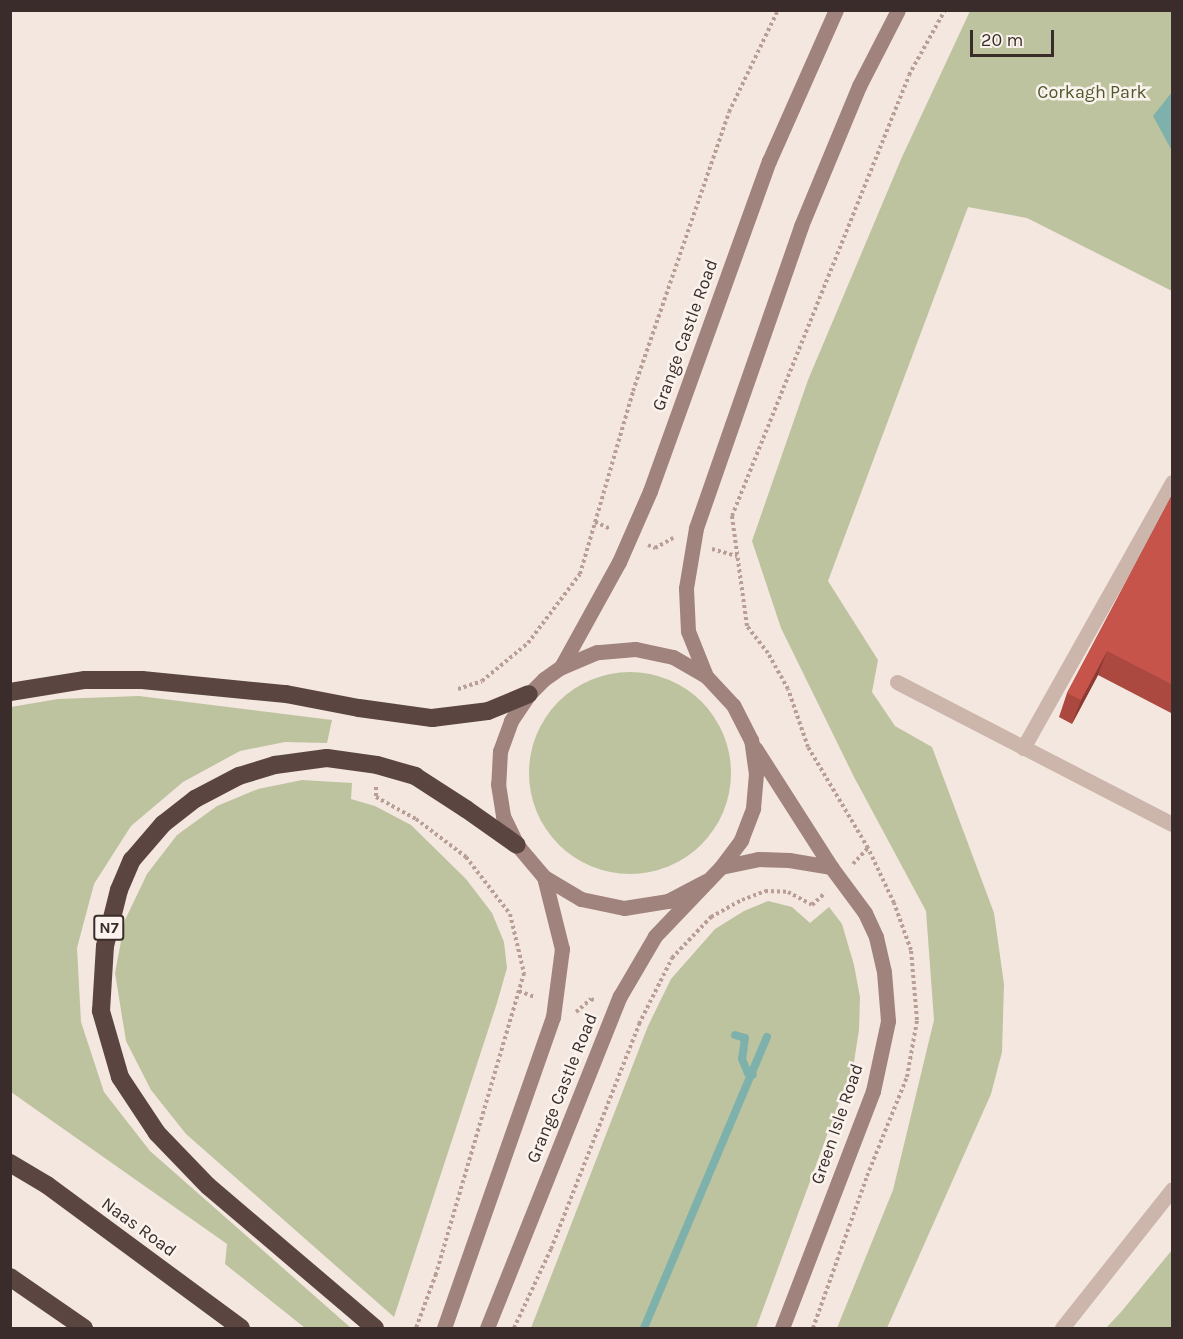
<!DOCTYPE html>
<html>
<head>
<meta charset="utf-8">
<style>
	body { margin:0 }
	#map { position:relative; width:1183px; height:1339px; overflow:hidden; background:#f3e7df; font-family:Karla,sans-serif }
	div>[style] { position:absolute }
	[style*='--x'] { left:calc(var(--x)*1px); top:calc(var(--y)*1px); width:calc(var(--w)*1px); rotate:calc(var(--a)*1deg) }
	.green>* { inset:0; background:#bdc39f }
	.round { border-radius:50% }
	.water>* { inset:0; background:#7eb1ab }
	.stream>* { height:8px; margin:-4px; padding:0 4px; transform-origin:4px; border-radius:4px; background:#7eb1ab }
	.path>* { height:4px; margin-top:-2px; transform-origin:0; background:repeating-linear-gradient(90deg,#b89e95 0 3px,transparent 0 6px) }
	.lane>* { height:15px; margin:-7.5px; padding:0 7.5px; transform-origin:7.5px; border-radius:7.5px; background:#ccb5ab }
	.secondary>* { height:15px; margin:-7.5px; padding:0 7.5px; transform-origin:7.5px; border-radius:7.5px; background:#a0837c }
	.highway>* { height:18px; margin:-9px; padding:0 9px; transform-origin:9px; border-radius:9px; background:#5b4541 }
	.wall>* { inset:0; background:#ab4840 }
	.shaded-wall>* { inset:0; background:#8b3b34 }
	.building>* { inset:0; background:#c7544a }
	span { translate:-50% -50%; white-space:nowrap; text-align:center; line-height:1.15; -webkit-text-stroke:5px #faf2ec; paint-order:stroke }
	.shield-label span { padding:2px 4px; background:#faf2ec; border:2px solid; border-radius:4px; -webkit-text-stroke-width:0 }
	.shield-label { font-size:16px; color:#3a2c2a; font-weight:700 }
	.park-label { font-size:18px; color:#50582d }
	.street-label { font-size:18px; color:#3a2c2a }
	.frame { position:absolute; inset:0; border:12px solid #3a2c2a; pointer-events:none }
	.scale { position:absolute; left:970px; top:30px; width:84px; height:27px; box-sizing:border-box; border:3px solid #3a2c2a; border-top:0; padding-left:8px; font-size:18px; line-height:21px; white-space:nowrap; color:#3a2c2a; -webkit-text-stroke:4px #faf2ec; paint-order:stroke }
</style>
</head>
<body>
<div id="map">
	<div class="green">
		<div style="clip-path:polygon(970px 11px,1172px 11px,1172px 291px,1027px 218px,968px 207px,828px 581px,878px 660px,872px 692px,895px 726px,932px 747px,994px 913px,1004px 984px,1002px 1052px,991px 1094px,887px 1328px,837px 1328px,893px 1190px,934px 1020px,926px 911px,854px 777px,781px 628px,752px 541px,808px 380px,902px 157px)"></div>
		<div class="round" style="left:529px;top:672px;width:202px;height:202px"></div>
		<div style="clip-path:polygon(139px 696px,332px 720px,327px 743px,285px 742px,240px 751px,183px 782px,131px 826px,94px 884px,77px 948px,81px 1022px,104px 1092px,150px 1151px,351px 1328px,305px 1328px,225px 1264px,227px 1244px,11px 1092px,11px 707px,58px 699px)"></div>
		<div style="clip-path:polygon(302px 780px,352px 783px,351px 799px,375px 806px,411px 825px,466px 879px,492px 913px,504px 942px,507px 968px,497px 1003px,394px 1317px,186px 1134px,151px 1090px,126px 1041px,115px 973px,125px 920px,147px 874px,177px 835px,217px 806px,258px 789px)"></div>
		<div style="clip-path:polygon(768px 901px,792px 907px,810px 923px,829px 907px,842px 924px,854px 965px,860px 997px,859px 1030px,854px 1062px,756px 1328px,531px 1328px,648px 1026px,671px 979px,715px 929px,744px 911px)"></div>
		<div style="clip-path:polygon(1172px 1250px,1172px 1328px,1106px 1328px,1121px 1312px)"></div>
	</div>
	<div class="water">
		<div style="clip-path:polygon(1172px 92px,1172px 151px,1153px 116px)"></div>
	</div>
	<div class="stream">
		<div style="--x:735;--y:1035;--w:10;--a:17"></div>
		<div style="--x:745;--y:1038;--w:21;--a:98"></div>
		<div style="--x:742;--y:1059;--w:15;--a:67"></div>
		<div style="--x:748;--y:1073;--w:5;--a:22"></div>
		<div style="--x:644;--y:1328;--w:316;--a:-67.1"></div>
	</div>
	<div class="path">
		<div style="--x:595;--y:522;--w:17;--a:24"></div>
		<div style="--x:648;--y:545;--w:8;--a:23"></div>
		<div style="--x:655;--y:548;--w:21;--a:-29"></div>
		<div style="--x:712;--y:549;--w:26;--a:16"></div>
		<div style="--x:458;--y:689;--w:25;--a:-18"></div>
		<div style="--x:482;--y:681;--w:60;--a:-39.6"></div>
		<div style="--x:528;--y:643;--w:86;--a:-53"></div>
		<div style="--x:580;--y:574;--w:191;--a:-73.8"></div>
		<div style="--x:633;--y:391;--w:295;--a:-71"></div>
		<div style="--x:729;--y:112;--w:113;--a:-64.3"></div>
		<div style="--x:376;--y:787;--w:10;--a:90"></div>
		<div style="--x:376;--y:797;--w:46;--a:28.8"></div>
		<div style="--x:416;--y:819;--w:63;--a:37.2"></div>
		<div style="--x:466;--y:857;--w:72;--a:52.3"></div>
		<div style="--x:510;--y:914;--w:61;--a:76.7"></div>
		<div style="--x:524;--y:973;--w:314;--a:106.3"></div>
		<div style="--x:436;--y:1274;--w:58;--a:110.3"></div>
		<div style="--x:853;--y:864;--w:22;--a:-47"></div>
		<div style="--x:519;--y:991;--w:17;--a:21"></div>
		<div style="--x:576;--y:1012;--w:20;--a:-41"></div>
		<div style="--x:591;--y:999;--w:5;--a:22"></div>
		<div style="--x:514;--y:1328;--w:87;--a:-64.9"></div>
		<div style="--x:551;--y:1249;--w:242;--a:-68.6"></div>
		<div style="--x:639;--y:1024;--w:74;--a:-63.4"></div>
		<div style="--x:672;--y:958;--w:57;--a:-46.4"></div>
		<div style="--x:711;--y:917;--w:35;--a:-29"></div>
		<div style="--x:742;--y:900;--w:25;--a:-21"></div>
		<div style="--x:765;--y:891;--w:23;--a:2"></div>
		<div style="--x:788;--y:892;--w:27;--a:28"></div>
		<div style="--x:812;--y:905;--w:18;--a:-43"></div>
		<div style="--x:813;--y:1328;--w:161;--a:-70.4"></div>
		<div style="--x:867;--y:1176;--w:107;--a:-68"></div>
		<div style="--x:907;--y:1077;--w:58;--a:-80"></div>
		<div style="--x:917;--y:1020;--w:70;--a:-94.9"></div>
		<div style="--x:911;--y:950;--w:50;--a:-109.9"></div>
		<div style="--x:894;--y:903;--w:61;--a:-115.3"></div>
		<div style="--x:868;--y:848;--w:117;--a:-120.7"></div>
		<div style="--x:808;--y:747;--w:61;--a:-109"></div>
		<div style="--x:788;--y:689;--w:41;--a:-119.1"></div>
		<div style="--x:768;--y:653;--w:34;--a:-128"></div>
		<div style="--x:747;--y:626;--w:111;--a:-97.8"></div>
		<div style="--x:732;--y:516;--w:475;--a:-68.1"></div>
		<div style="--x:909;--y:75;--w:74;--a:-61"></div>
	</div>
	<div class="lane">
		<div style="--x:897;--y:682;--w:309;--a:27.3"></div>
		<div style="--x:1023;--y:748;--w:305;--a:-60.7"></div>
		<div style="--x:1062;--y:1328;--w:177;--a:-51.6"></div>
	</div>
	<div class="secondary">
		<div style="--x:561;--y:667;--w:120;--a:-61.1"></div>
		<div style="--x:619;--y:562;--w:77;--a:-66.4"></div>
		<div style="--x:650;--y:491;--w:351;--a:-70.2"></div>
		<div style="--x:769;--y:161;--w:165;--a:-66.1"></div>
		<div style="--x:706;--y:676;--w:48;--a:-111.8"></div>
		<div style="--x:688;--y:631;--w:43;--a:-92.7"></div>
		<div style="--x:686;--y:588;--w:61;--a:-80.5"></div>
		<div style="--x:696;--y:528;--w:320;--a:-70.8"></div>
		<div style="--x:801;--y:226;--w:152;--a:-67.5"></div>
		<div style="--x:859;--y:86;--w:85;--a:-62.8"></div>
		<div style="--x:755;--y:748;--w:141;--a:57.4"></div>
		<div style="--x:831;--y:867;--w:57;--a:53.5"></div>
		<div style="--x:865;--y:913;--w:26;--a:65"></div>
		<div style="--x:876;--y:937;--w:36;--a:77"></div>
		<div style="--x:884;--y:972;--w:49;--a:85.3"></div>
		<div style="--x:888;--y:1021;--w:72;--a:102.1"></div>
		<div style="--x:873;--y:1091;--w:254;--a:111"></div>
		<div style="--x:721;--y:867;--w:38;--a:-12"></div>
		<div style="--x:758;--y:859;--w:31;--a:2"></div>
		<div style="--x:789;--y:860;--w:43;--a:9.5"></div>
		<div style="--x:444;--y:1328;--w:330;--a:-70.7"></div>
		<div style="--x:553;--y:1017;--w:69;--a:-82.5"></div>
		<div style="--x:562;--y:949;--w:74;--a:-104"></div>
		<div style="--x:487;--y:1328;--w:358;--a:-68.2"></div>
		<div style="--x:620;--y:996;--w:69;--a:-59.7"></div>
		<div style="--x:655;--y:936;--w:95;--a:-46.3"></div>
		<div style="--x:721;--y:867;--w:34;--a:-53"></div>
		<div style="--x:741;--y:840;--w:34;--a:-69"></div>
		<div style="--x:753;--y:808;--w:34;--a:-85"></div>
		<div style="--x:756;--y:774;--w:34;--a:-98"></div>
		<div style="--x:751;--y:740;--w:39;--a:-117"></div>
		<div style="--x:733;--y:705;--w:40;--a:-133"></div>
		<div style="--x:706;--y:676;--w:38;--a:-150"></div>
		<div style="--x:673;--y:657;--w:39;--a:-168"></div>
		<div style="--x:635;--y:649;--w:38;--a:175"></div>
		<div style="--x:597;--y:652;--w:39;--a:157"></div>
		<div style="--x:561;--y:667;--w:21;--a:145"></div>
		<div style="--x:544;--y:679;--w:21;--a:135"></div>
		<div style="--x:529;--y:694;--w:32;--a:124"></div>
		<div style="--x:511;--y:721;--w:32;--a:110"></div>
		<div style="--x:500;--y:751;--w:33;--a:93"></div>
		<div style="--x:498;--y:784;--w:32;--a:81"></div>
		<div style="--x:503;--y:816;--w:32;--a:64"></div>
		<div style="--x:517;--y:845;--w:42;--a:49.8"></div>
		<div style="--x:544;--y:877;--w:43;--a:30.7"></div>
		<div style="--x:581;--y:899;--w:44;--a:11.8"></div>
		<div style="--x:624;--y:908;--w:45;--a:-9"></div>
		<div style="--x:668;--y:901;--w:43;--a:-27.8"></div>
	</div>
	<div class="highway">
		<div style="--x:10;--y:692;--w:76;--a:-9.1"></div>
		<div style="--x:85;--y:680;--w:57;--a:0"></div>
		<div style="--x:142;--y:680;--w:145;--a:5.6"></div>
		<div style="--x:286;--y:694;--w:74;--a:10.9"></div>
		<div style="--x:359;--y:708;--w:74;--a:7.8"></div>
		<div style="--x:432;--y:718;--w:56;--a:-7.1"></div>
		<div style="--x:488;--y:711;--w:44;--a:-22.5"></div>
		<div style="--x:10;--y:1163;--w:43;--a:30.7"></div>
		<div style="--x:47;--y:1185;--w:241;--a:36.4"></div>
		<div style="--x:10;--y:1277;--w:90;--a:34.6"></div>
		<div style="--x:375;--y:1328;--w:219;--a:-139.6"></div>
		<div style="--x:208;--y:1186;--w:74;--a:-133.9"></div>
		<div style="--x:157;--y:1133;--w:67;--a:-123.5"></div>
		<div style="--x:120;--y:1077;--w:69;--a:-106.1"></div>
		<div style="--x:101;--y:1011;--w:65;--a:-86.5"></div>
		<div style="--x:105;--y:946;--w:58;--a:-76"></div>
		<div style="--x:119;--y:890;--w:33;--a:-67"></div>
		<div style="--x:132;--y:860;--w:48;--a:-49.3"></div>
		<div style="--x:163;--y:824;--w:41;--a:-38"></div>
		<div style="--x:195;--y:799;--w:50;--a:-27.6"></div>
		<div style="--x:239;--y:776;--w:38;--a:-17"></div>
		<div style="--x:275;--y:765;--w:52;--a:-7.7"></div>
		<div style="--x:327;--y:758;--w:50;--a:8"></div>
		<div style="--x:377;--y:765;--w:40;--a:16"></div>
		<div style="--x:415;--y:776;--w:61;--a:32.9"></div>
		<div style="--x:466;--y:809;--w:62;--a:35.2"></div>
	</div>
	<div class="wall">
		<div style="clip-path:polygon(1173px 493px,1173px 714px,1098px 675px,1072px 724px,1059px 717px,1067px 693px)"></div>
	</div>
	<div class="shaded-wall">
		<div style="clip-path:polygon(1107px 651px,1098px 675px,1072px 724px,1081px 700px)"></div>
	</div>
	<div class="building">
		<div style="clip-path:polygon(1173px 493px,1173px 685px,1107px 651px,1081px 700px,1067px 693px)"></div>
	</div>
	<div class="shield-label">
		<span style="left:109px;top:928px">N7</span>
	</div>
	<div class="park-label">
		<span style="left:1092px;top:92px">Corkagh Park</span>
	</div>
	<div class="street-label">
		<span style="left:685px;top:335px;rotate:-70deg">Grange Castle Road</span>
		<span style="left:562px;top:1088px;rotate:-68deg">Grange Castle Road</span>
		<span style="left:837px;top:1124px;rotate:-71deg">Green Isle Road</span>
		<span style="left:139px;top:1227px;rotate:36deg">Naas Road</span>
	</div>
	<div class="frame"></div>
	<div class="scale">20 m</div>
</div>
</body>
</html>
